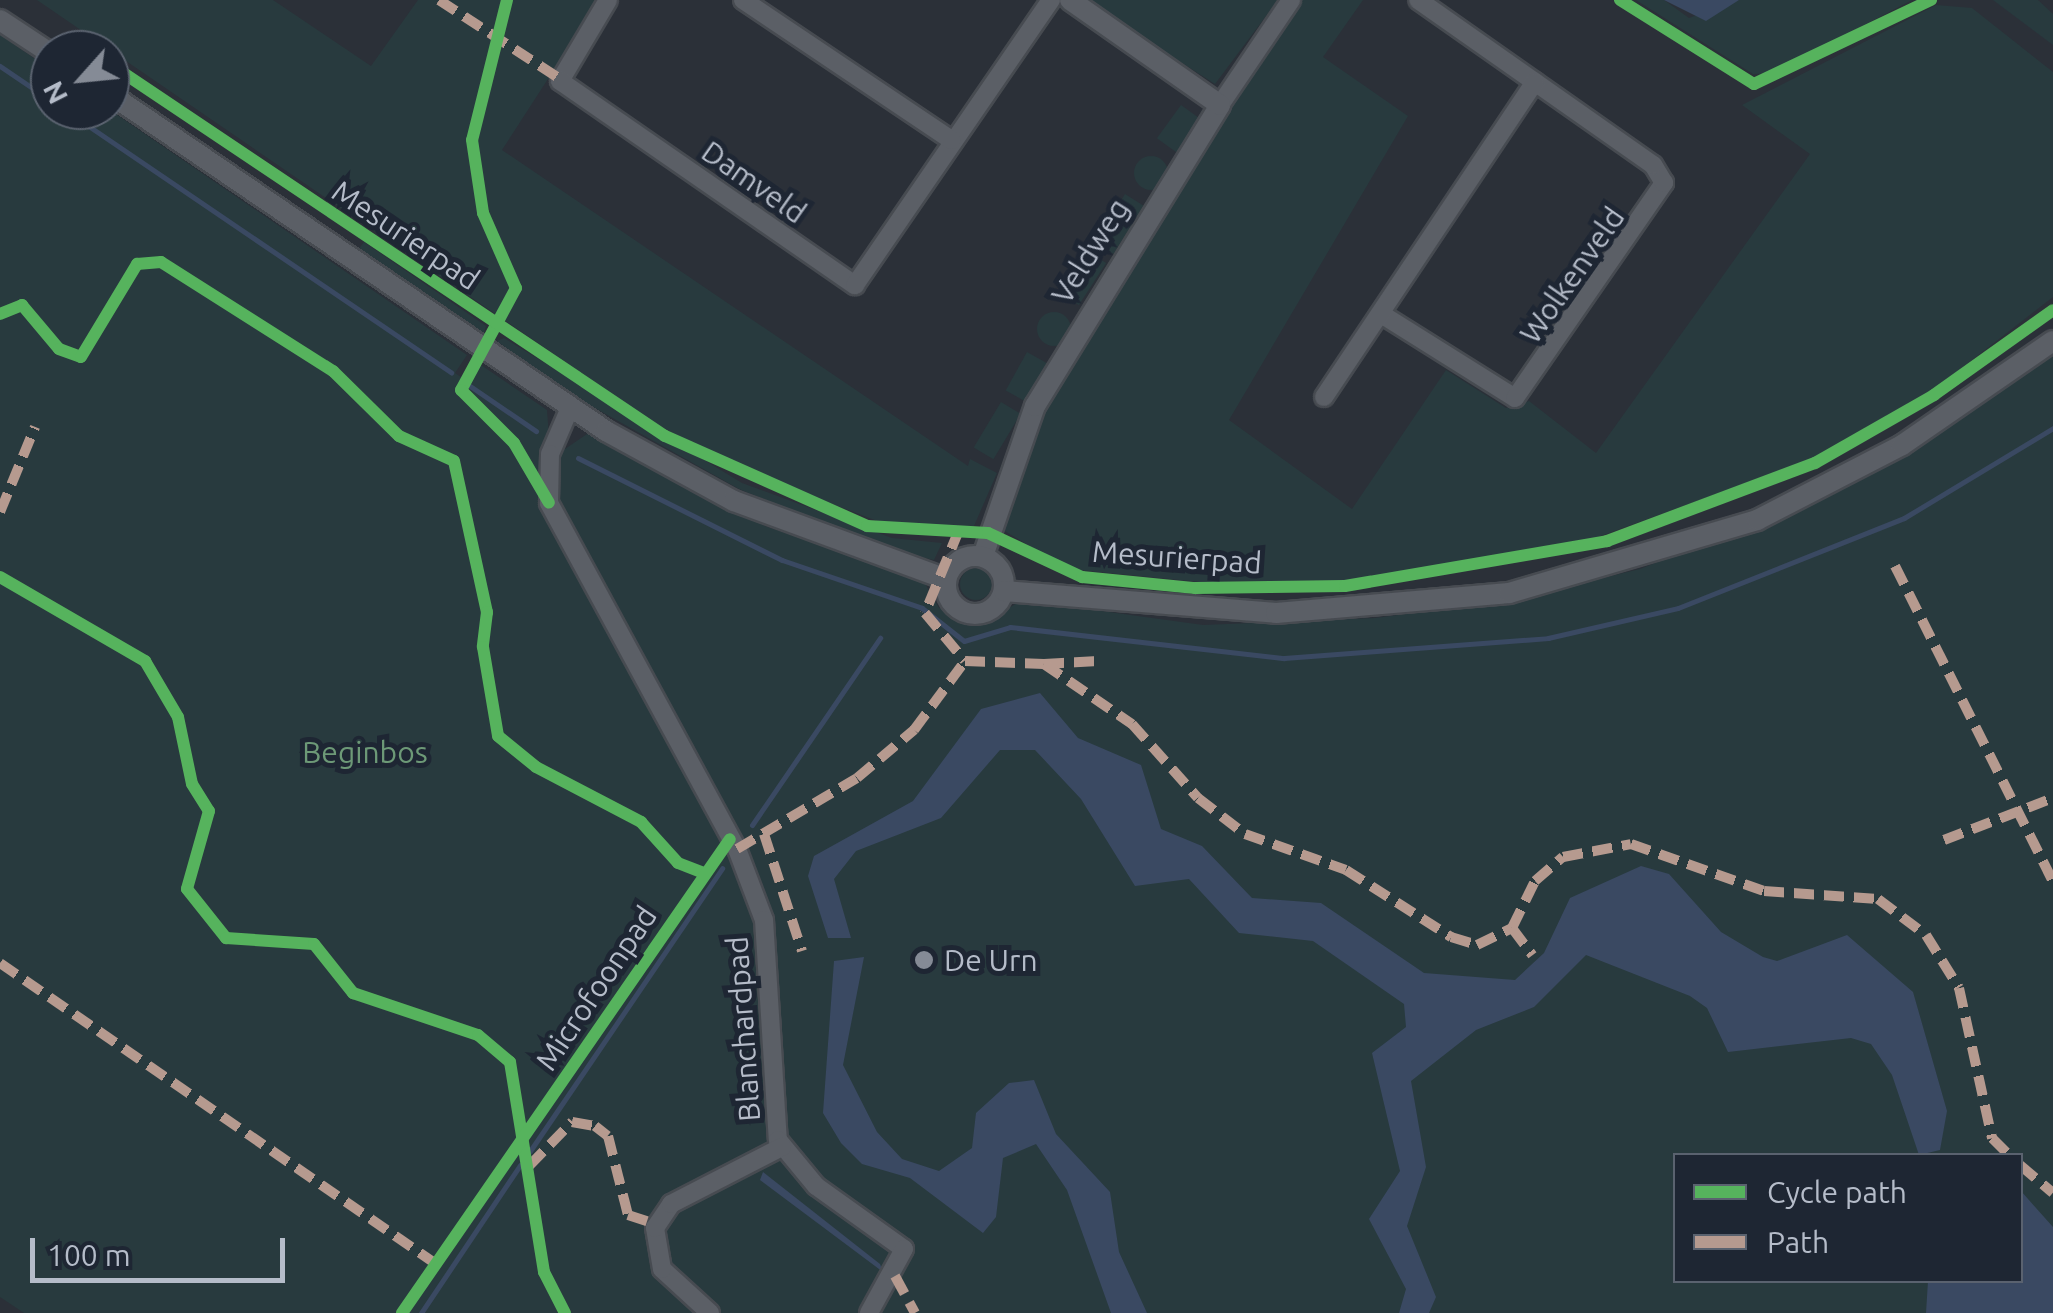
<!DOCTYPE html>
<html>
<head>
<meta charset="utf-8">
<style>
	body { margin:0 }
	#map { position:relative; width:2053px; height:1313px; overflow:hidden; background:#2b3038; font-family:Ubuntu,sans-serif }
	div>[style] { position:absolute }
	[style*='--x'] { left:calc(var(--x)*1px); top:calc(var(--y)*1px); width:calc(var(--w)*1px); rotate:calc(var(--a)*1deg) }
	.green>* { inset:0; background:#283a3e; transform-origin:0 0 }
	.round { border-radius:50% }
	.water>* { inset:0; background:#3a4962 }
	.stream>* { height:5px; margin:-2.5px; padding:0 2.5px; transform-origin:2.5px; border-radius:2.5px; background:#3a4962 }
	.roads { filter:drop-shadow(2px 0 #474b51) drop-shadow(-2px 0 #474b51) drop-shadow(0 2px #474b51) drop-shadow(0 -2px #474b51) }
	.minor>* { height:18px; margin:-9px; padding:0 9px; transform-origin:9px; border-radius:9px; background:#5b5f66 }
	.tertiary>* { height:20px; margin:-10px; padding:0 10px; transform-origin:10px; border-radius:10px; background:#5b5f66 }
	.tertiary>.ring { margin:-10px; padding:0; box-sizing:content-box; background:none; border:20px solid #5b5f66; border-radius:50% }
	.quiet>* { height:10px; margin-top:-5px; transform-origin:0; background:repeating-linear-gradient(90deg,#b69a8f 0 20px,transparent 0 30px) }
	.cycleway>* { height:12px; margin:-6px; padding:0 6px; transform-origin:6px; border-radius:6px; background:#56b35d }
	.dots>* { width:28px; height:28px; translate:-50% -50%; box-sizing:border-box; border:5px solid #1e2633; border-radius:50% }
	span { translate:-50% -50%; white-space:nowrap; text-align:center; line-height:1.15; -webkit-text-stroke:10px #1e2633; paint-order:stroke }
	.street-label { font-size:30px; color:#b5bcc9 }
	.park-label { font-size:30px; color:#6d9977 }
	.poi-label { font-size:30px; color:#b5bcc9 }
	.left { translate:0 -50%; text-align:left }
	.legend { position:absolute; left:1673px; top:1153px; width:350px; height:130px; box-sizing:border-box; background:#1e2633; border:2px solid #5a626f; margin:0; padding:12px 18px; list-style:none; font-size:30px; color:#b5bcc9 }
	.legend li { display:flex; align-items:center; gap:20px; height:50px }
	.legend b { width:50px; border:2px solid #5a626f }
	.north { position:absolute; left:30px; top:30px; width:100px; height:100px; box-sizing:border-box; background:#1e2633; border:2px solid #5a626f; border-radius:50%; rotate:243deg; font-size:28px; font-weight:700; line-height:40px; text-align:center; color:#b5bcc9 }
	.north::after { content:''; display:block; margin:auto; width:35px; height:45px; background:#858b96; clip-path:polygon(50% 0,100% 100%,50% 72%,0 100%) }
	.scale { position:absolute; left:30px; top:1238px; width:255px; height:45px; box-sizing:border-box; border:5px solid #b5bcc9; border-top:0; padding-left:12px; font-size:30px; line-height:35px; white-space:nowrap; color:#b5bcc9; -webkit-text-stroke:8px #1e2633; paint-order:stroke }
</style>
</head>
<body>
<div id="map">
	<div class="green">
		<div style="clip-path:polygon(37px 0,273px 0,371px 66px,418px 0,599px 0,502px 150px,968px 466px,970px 459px,997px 473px,974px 526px,896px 528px,745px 471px,656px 424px)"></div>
		<div style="clip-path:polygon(1083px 0,1278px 0,1215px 84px)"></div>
		<div style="clip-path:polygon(1299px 0,1363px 0,1323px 57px,1408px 116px,1229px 420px,1352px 509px,1446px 370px,1506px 408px,1529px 401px,1596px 453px,1810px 154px,1742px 105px,1936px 5px,1972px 8px,2053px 72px,2053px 297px,1936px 388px,1813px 459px,1587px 541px,1369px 580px,1200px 582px,1068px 569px,1003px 530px,1013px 483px,1057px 379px)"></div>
		<div style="clip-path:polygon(1636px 0,1664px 0,1689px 18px,1739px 0,1912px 0,1773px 73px,1753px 74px)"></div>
		<div style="clip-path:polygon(1993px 0,2038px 0,2053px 14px,2053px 45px)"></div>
		<div style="clip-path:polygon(evenodd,0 35px,50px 69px,50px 110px,110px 110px,467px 355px,455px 373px,468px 382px,481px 365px,547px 410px,549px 437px,565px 449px,587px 434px,598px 438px,765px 526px,923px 580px,939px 608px,989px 620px,1022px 600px,1203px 625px,1375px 618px,1507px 601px,1640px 569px,1844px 488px,2053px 352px,2053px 1313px,24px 1313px,0 1297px,0 35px,1676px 1156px,2020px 1156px,2020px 1280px,1676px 1280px,1676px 1156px)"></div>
		<div style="left:1181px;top:105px;width:24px;height:41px;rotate:36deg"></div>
		<div class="round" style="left:1134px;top:156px;width:34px;height:34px"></div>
		<div style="left:1125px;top:194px;width:22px;height:57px;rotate:32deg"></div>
		<div style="clip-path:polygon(364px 242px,486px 326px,484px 333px,358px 250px)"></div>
		<div style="left:1086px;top:250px;width:24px;height:50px;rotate:33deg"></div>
		<div class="round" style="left:1037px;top:312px;width:34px;height:34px"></div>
		<div style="clip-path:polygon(504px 338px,742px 483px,892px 538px,942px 543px,934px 560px,889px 550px,739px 489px,563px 390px,497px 341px)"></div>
		<div style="left:1027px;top:352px;width:23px;height:44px;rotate:29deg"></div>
		<div style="left:1001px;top:402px;width:23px;height:53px;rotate:31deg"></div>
		<div class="round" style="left:960px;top:568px;width:32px;height:32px"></div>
	</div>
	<div class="water">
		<div style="clip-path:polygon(1664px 0,1739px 0,1706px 21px)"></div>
		<div style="clip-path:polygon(1040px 693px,1078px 738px,1141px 765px,1161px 829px,1202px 846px,1252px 898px,1321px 903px,1424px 973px,1515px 980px,1544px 953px,1570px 898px,1641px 866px,1669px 874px,1721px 932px,1763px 957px,1777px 961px,1847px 935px,1913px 992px,1947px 1111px,1940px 1150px,1919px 1155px,1892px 1075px,1871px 1044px,1851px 1038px,1728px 1052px,1707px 1008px,1690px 996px,1586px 955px,1534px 1007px,1476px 1030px,1411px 1081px,1426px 1167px,1407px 1226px,1436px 1297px,1429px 1313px,1399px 1313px,1406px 1289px,1369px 1219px,1400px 1171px,1372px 1053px,1406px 1027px,1404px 1004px,1313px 941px,1239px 933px,1189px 879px,1135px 886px,1081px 799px,1035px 750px,1000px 750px,941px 818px,856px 851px,834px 879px,851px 938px,828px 938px,808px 876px,814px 856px,913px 801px,981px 709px)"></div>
		<div style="clip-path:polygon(864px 957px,843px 1065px,877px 1132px,902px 1159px,939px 1171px,972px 1148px,976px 1113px,1009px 1083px,1034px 1080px,1056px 1134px,1110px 1192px,1119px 1252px,1147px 1313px,1111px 1313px,1067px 1190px,1036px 1144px,1003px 1158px,996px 1217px,983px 1233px,910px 1178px,862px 1164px,841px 1143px,823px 1113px,834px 961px)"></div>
		<div style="clip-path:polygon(763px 1172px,880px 1264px,883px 1272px,760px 1180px)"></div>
		<div style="clip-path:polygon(2021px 1191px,2053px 1227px,2053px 1313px,1926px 1313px,1928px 1281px,2020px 1280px)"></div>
	</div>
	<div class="stream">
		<div style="--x:0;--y:66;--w:60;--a:34.2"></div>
		<div style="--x:65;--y:110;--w:467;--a:34.2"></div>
		<div style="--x:470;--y:386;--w:80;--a:34.3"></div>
		<div style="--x:578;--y:458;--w:228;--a:26.6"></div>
		<div style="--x:782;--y:560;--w:148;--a:18.9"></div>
		<div style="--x:922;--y:608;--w:53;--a:38.2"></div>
		<div style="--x:964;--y:641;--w:48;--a:-16.9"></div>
		<div style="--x:1010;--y:627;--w:276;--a:6.5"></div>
		<div style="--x:1284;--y:658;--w:265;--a:-4.3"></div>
		<div style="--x:1548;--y:638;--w:133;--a:-13"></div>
		<div style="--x:1678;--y:608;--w:243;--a:-21.7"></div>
		<div style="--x:1904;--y:518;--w:174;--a:-31.1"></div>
		<div style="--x:752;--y:825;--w:227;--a:-55.6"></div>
		<div style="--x:530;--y:1151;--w:342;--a:-55.8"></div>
		<div style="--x:421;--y:1313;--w:178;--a:-56.2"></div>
	</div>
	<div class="roads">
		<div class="minor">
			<div style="--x:608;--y:0;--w:94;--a:120.7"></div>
			<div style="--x:560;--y:81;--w:359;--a:34.7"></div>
			<div style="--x:855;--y:285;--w:346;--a:-55.5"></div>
			<div style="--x:743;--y:0;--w:251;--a:33.9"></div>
			<div style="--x:1220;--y:105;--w:127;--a:-55.9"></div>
			<div style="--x:1381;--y:314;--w:158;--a:32.1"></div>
			<div style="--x:1515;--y:398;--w:262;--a:-55.3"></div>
			<div style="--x:1664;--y:183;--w:21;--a:-121"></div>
			<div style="--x:1653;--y:165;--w:287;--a:-144.9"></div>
			<div style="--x:1324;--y:397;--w:379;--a:-56.2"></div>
			<div style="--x:569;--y:410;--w:48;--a:113.4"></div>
			<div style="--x:550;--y:454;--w:49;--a:91.2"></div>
			<div style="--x:549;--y:503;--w:394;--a:61.5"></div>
			<div style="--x:737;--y:849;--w:76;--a:69.2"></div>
			<div style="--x:764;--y:920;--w:220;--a:86.4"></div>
			<div style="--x:778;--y:1140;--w:60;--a:50.4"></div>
			<div style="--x:816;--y:1186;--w:108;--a:35.6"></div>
			<div style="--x:904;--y:1249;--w:73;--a:118.7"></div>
			<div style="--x:710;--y:1313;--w:65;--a:-137.5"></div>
			<div style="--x:662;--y:1269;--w:42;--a:-99.7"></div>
			<div style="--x:655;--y:1228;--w:29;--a:-56"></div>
			<div style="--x:671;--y:1204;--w:125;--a:-27.2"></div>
		</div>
		<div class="tertiary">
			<div style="--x:0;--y:20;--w:60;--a:33.4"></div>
			<div style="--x:110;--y:94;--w:600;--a:34.19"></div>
			<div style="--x:606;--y:431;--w:146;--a:28.7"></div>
			<div style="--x:734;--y:501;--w:226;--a:20.2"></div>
			<div style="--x:983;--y:556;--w:159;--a:-70.9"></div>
			<div style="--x:1035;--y:406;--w:353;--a:-58.4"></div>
			<div style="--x:1220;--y:105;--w:183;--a:-145"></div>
			<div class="ring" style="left:946px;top:556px;width:38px;height:38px"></div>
			<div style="--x:1004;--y:591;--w:273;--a:4.6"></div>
			<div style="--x:1276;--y:613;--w:234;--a:-4.9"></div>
			<div style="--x:1509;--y:593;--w:259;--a:-16.4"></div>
			<div style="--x:1757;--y:520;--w:163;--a:-27.3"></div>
			<div style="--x:1902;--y:445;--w:183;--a:-34.6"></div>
		</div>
	</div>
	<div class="quiet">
		<div style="--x:439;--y:0;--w:141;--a:33.1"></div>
		<div style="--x:0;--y:512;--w:92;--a:-67.6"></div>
		<div style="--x:959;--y:530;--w:90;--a:112.3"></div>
		<div style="--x:925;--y:613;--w:62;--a:50.2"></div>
		<div style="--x:1895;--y:566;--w:353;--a:63.4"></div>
		<div style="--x:1044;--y:664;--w:54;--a:-3.2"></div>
		<div style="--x:764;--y:834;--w:123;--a:72"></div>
		<div style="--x:1944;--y:840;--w:117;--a:-21.1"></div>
		<div style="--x:737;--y:849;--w:139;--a:-30.6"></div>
		<div style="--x:857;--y:778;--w:75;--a:-40.1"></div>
		<div style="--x:914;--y:730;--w:86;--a:-53.5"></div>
		<div style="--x:965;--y:661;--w:79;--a:2.2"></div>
		<div style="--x:1044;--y:664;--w:107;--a:34.3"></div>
		<div style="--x:1132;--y:724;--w:99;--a:48.3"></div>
		<div style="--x:1198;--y:798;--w:59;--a:37.5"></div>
		<div style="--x:1245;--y:834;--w:107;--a:19.6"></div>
		<div style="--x:1346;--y:870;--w:125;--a:32.5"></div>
		<div style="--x:1451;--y:937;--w:27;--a:17"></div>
		<div style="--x:1477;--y:945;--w:39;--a:-26"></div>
		<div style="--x:1512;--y:928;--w:34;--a:53"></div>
		<div style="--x:1512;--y:928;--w:52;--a:-63.9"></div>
		<div style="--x:1535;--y:881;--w:37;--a:-41"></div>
		<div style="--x:1563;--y:857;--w:69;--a:-10.8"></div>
		<div style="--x:1631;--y:844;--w:141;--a:19.5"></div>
		<div style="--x:1764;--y:891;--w:114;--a:4"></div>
		<div style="--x:1878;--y:899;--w:60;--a:36.9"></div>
		<div style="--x:1926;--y:935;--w:62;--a:58.1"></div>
		<div style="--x:1959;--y:988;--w:154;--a:77.6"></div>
		<div style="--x:1992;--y:1138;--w:25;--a:45"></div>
		<div style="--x:0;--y:963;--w:530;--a:34.62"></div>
		<div style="--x:2020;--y:1165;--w:43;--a:40.3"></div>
		<div style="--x:529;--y:1166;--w:62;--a:-45.7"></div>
		<div style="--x:572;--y:1122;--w:23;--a:10"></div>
		<div style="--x:595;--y:1126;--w:16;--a:38"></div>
		<div style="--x:608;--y:1136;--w:81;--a:75.8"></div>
		<div style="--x:628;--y:1215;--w:29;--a:18"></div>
		<div style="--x:895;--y:1276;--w:42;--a:61.6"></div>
	</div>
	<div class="cycleway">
		<div style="--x:507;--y:0;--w:144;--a:104"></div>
		<div style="--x:472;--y:140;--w:74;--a:81.4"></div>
		<div style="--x:483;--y:213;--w:82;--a:66.3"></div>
		<div style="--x:516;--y:288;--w:116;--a:118.3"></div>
		<div style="--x:461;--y:390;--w:75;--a:45"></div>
		<div style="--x:514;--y:443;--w:69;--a:59.7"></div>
		<div style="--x:1620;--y:0;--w:158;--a:32.1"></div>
		<div style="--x:1754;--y:84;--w:196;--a:-25.4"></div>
		<div style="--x:110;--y:64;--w:668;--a:33.83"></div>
		<div style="--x:665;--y:436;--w:221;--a:24"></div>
		<div style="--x:867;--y:526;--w:121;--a:3.3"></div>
		<div style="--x:988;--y:533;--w:104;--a:25.1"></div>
		<div style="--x:1082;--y:577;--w:114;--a:5.6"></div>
		<div style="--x:1195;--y:588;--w:150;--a:-0.8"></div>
		<div style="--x:1345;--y:586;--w:266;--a:-9.7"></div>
		<div style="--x:1607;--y:541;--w:222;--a:-20.6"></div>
		<div style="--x:1815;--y:463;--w:137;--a:-29.7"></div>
		<div style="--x:1934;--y:395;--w:146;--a:-35.5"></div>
		<div style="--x:0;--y:314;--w:24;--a:-22"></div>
		<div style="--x:22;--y:305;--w:57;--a:49.9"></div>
		<div style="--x:59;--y:349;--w:23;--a:20"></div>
		<div style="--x:81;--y:357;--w:109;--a:-58.9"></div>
		<div style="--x:137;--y:264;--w:24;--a:-5"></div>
		<div style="--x:161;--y:262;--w:204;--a:32.4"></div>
		<div style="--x:333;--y:371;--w:93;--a:44.6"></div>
		<div style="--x:399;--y:436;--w:60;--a:24.4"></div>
		<div style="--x:454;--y:461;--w:155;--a:77.7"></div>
		<div style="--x:487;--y:612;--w:35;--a:97"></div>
		<div style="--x:483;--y:647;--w:90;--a:80.4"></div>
		<div style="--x:498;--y:736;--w:49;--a:39.2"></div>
		<div style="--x:536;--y:767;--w:119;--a:27.6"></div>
		<div style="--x:641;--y:822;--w:55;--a:47.9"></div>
		<div style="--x:678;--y:863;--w:28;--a:21"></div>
		<div style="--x:0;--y:577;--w:168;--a:30.1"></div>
		<div style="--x:145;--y:661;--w:65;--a:59.5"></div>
		<div style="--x:178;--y:717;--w:68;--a:78.2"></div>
		<div style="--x:192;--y:784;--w:32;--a:58"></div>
		<div style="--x:209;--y:811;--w:81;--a:105.8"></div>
		<div style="--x:187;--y:889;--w:63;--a:51.5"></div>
		<div style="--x:226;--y:938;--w:88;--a:3.9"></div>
		<div style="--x:314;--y:944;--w:63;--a:51.5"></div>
		<div style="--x:353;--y:993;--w:132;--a:18.6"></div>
		<div style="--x:478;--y:1035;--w:42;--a:40.2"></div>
		<div style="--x:510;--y:1062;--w:213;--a:80.8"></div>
		<div style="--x:544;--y:1272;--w:46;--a:62.9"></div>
		<div style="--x:402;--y:1313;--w:576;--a:-55.32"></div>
	</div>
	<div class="dots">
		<div style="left:924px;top:960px;background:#858b96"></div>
	</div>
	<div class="street-label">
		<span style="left:754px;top:182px;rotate:35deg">Damveld</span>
		<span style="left:406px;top:235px;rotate:34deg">Mesurierpad</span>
		<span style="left:1090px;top:251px;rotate:-58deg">Veldweg</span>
		<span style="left:1572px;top:275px;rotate:-55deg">Wolkenveld</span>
		<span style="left:1177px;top:557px;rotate:4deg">Mesurierpad</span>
		<span style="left:596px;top:988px;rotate:-56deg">Microfoonpad</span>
		<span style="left:743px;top:1029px;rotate:-94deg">Blanchardpad</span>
	</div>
	<div class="park-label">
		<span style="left:365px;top:752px">Beginbos</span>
	</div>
	<div class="poi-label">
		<span class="left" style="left:944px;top:960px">De Urn</span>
	</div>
	<ul class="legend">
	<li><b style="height:12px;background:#56b35d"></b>Cycle path</li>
	<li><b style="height:12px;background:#b69a8f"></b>Path</li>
	</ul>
	<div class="north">N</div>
	<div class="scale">100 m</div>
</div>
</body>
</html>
